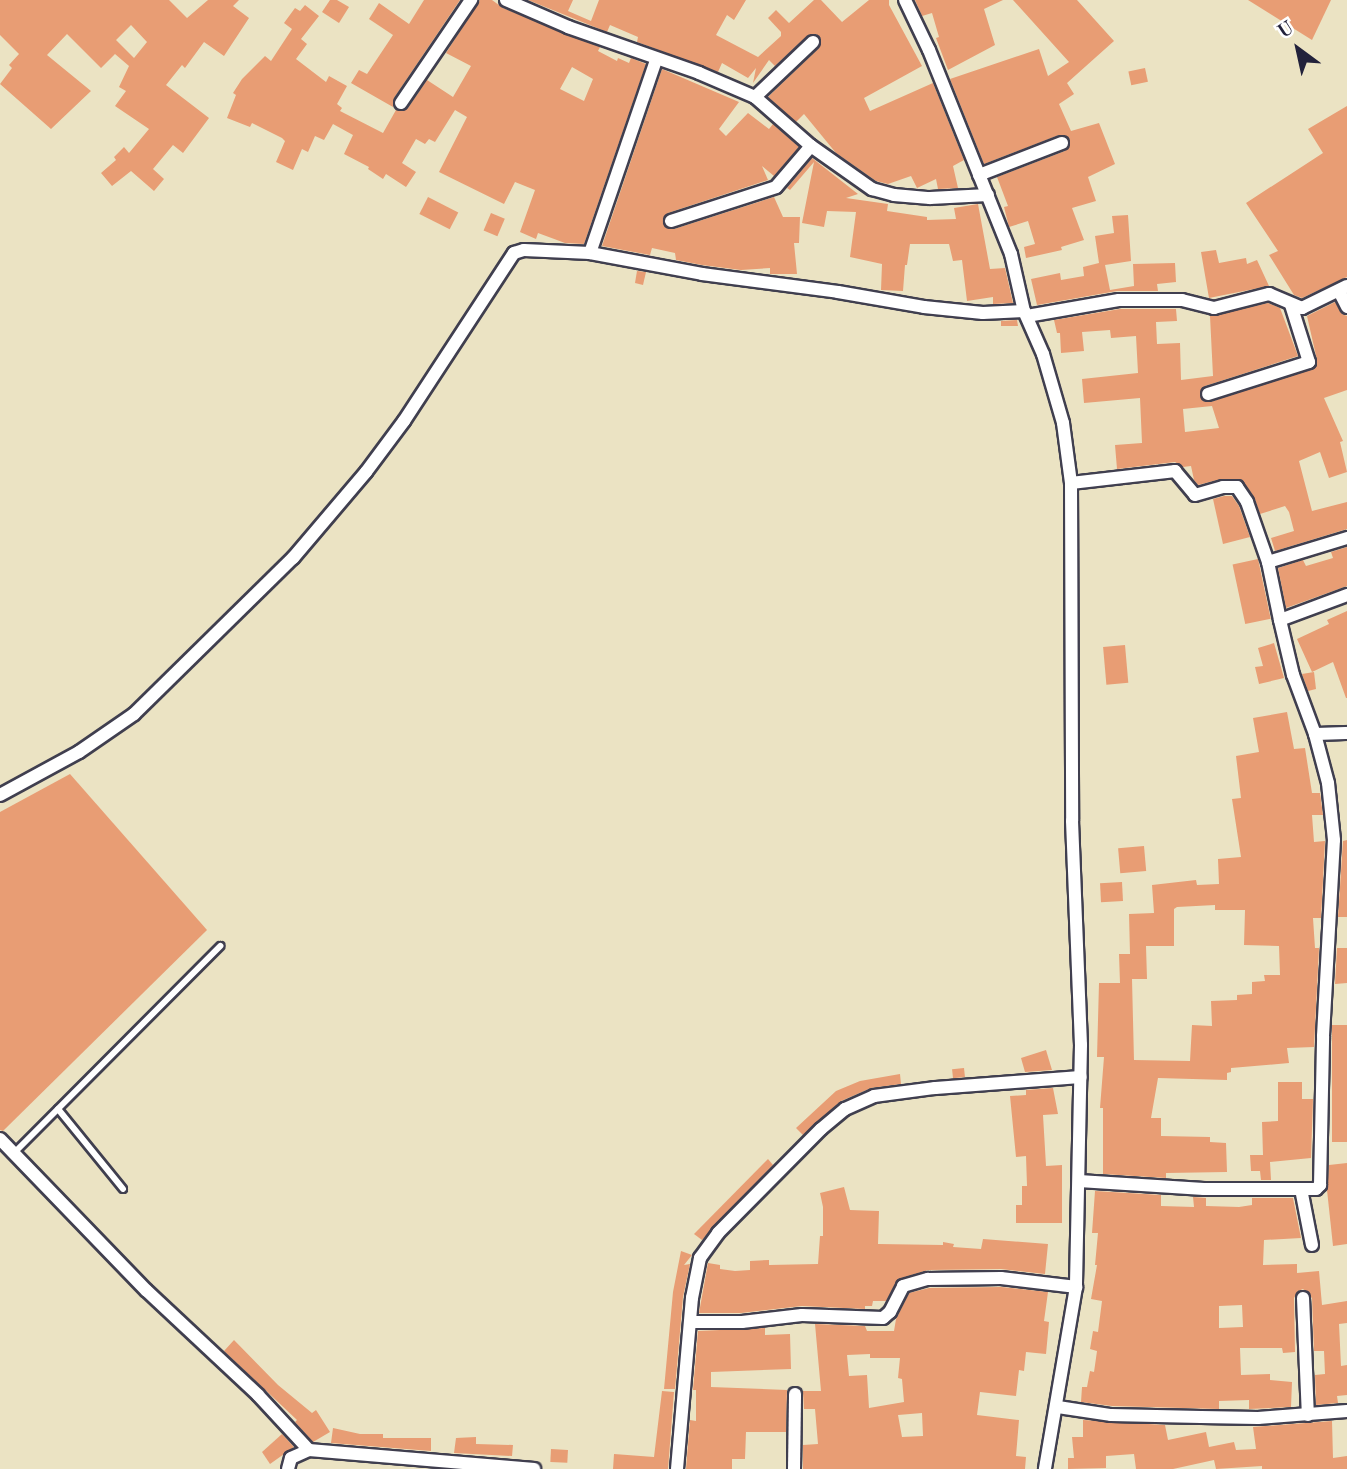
<!DOCTYPE html>
<html>
<head>
<meta charset="utf-8">
<style>
	body { margin:0 }
	#map { position:relative; width:1347px; height:1469px; overflow:hidden; background:#ebe3c3; font-family:"Old Standard TT",serif }
	div>[style] { position:absolute }
	[style*='--x'] { left:calc(var(--x)*1px); top:calc(var(--y)*1px); width:calc(var(--w)*1px); rotate:calc(var(--a)*1deg) }
	.building>* { inset:0; background:#e89d74; transform-origin:0 0 }
	.roads { filter:drop-shadow(2px 0 #403f4f) drop-shadow(-2px 0 #403f4f) drop-shadow(0 2px #403f4f) drop-shadow(0 -2px #403f4f) }
	.lane>* { height:6px; margin:-3px; padding:0 3px; transform-origin:3px; border-radius:3px; background:#fff }
	.street>* { height:12px; margin:-6px; padding:0 6px; transform-origin:6px; border-radius:6px; background:#fff }
	span { translate:-50% -50%; white-space:nowrap; text-align:center; line-height:1.15; -webkit-text-stroke:5px #fff; paint-order:stroke }
	.north { position:absolute; left:1263px; top:14px; width:70px; height:70px; -webkit-text-stroke:5px #fff; paint-order:stroke; rotate:327deg; font-size:19px; font-weight:700; line-height:28px; text-align:center; color:#22223b }
	.north::after { content:''; display:block; margin:auto; width:24px; height:32px; background:#22223b; clip-path:polygon(50% 0,100% 100%,50% 72%,0 100%) }
</style>
</head>
<body>
<div id="map">
	<div class="building">
		<div style="clip-path:polygon(evenodd,0 0,169px 0,187px 18px,208px 0,239px 0,233px 6px,249px 18px,224px 56px,204px 42px,185px 68px,182px 65px,166px 85px,209px 118px,183px 153px,173px 145px,153px 169px,164px 179px,154px 191px,131px 171px,112px 186px,101px 173px,116px 160px,114px 157px,124px 147px,129px 153px,149px 129px,115px 106px,126px 91px,119px 87px,129px 66px,115px 54px,101px 68px,67px 34px,47px 55px,91px 91px,51px 129px,0 84px,12px 68px,9px 65px,19px 54px,0 35px,0 0,131px 25px,147px 42px,134px 58px,116px 40px,131px 25px)"></div>
		<div style="clip-path:polygon(330px 0,337px 0,349px 7px,339px 23px,322px 12px)"></div>
		<div style="clip-path:polygon(424px 0,460px 0,394px 98px,393px 107px,351px 83px,359px 70px,367px 74px,393px 35px,369px 19px,379px 3px,409px 24px)"></div>
		<div style="clip-path:polygon(evenodd,480px 0,492px 0,503px 8px,600px 47px,598px 51px,617px 61px,618px 58px,629px 63px,631px 58px,646px 64px,584px 244px,565px 243px,538px 233px,536px 239px,520px 232px,535px 190px,515px 182px,504px 204px,439px 172px,467px 117px,455px 110px,435px 142px,429px 139px,425px 144px,416px 139px,402px 163px,416px 172px,406px 187px,386px 174px,383px 179px,368px 169px,369px 167px,344px 154px,353px 135px,333px 124px,324px 140px,315px 136px,308px 152px,302px 149px,293px 170px,276px 162px,285px 141px,282px 138px,252px 123px,250px 127px,227px 118px,236px 95px,233px 93px,242px 79px,265px 56px,271px 61px,292px 29px,284px 23px,295px 8px,300px 11px,305px 5px,319px 16px,301px 39px,307px 44px,296px 59px,326px 82px,329px 76px,347px 86px,337px 104px,342px 108px,340px 111px,383px 133px,396px 110px,408px 108px,427px 80px,453px 97px,471px 66px,446px 53px,480px 0,572px 67px,593px 79px,584px 101px,560px 89px,572px 67px)"></div>
		<div style="clip-path:polygon(528px 0,573px 0,568px 11px,591px 21px,599px 0,746px 0,734px 20px,727px 15px,716px 35px,758px 57px,781px 36px,781px 32px,768px 18px,776px 10px,789px 23px,814px 0,821px 0,842px 22px,869px 0,889px 0,889px 5px,922px 66px,864px 98px,870px 111px,933px 83px,964px 160px,953px 166px,958px 188px,938px 189px,936px 179px,917px 188px,911px 176px,888px 184px,876px 181px,836px 153px,804px 114px,796px 122px,768px 97px,819px 48px,821px 39px,816px 34px,807px 36px,775px 66px,769px 60px,753px 83px,756px 68px,748px 78px,722px 63px,718px 72px,637px 42px,638px 37px,610px 25px,607px 32px)"></div>
		<div style="clip-path:polygon(915px 0,1003px 0,984px 9px,995px 45px,948px 70px,936px 38px,939px 37px,932px 13px,922px 16px)"></div>
		<div style="clip-path:polygon(1013px 0,1077px 0,1114px 41px,1067px 83px,1074px 94px,1059px 104px,1071px 131px,1099px 123px,1115px 164px,1088px 177px,1096px 201px,1072px 208px,1084px 240px,1061px 247px,1062px 250px,1026px 258px,1024px 247px,1035px 244px,1028px 221px,1009px 227px,1004px 207px,1008px 206px,997px 177px,1065px 151px,1070px 145px,1070px 139px,1059px 135px,984px 164px,950px 79px,1039px 49px,1048px 76px,1069px 62px)"></div>
		<div style="clip-path:polygon(1248px 0,1331px 0,1312px 40px)"></div>
		<div style="left:1145px;top:68px;width:14px;height:17px;rotate:78deg"></div>
		<div style="clip-path:polygon(662px 69px,739px 102px,719px 129px,726px 136px,748px 113px,769px 129px,773px 124px,799px 147px,774px 176px,762px 166px,768px 180px,668px 213px,663px 219px,665px 227px,674px 229px,774px 197px,783px 217px,800px 217px,799px 243px,794px 243px,797px 274px,770px 274px,770px 268px,741px 270px,702px 265px,676px 260px,675px 253px,652px 248px,650px 255px,602px 246px)"></div>
		<div style="clip-path:polygon(1347px 106px,1347px 277px,1302px 298px,1294px 295px,1269px 255px,1278px 251px,1246px 203px,1323px 153px,1308px 129px)"></div>
		<div style="clip-path:polygon(812px 158px,858px 194px,846px 198px,888px 204px,887px 211px,927px 217px,927px 220px,956px 219px,954px 208px,978px 204px,990px 269px,1005px 268px,1013px 303px,993px 304px,993px 297px,967px 301px,962px 260px,953px 261px,949px 244px,910px 244px,907px 265px,905px 265px,903px 291px,881px 290px,882px 264px,850px 257px,856px 212px,827px 211px,824px 227px,802px 223px,814px 162px,790px 190px,787px 188px)"></div>
		<div style="left:428px;top:197px;width:34px;height:19px;rotate:27deg"></div>
		<div style="left:491px;top:213px;width:15px;height:19px;rotate:23deg"></div>
		<div style="clip-path:polygon(1128px 215px,1131px 261px,1105px 265px,1110px 290px,1134px 286px,1133px 264px,1175px 263px,1176px 282px,1157px 284px,1158px 291px,1117px 291px,1037px 305px,1031px 279px,1060px 273px,1061px 280px,1084px 276px,1083px 267px,1099px 263px,1095px 236px,1114px 233px,1112px 216px)"></div>
		<div style="clip-path:polygon(1216px 250px,1219px 263px,1246px 258px,1247px 264px,1257px 260px,1269px 286px,1209px 298px,1201px 252px)"></div>
		<div style="clip-path:polygon(637px 271px,646px 272px,643px 285px,635px 283px)"></div>
		<div style="clip-path:polygon(evenodd,1335px 302px,1342px 314px,1347px 316px,1347px 390px,1324px 398px,1343px 441px,1340px 442px,1347px 472px,1329px 478px,1320px 452px,1299px 461px,1312px 511px,1347px 502px,1347px 529px,1275px 551px,1271px 538px,1294px 531px,1289px 512px,1285px 506px,1260px 514px,1254px 497px,1241px 479px,1221px 479px,1198px 485px,1194px 480px,1191px 466px,1183px 467px,1175px 462px,1117px 469px,1115px 445px,1142px 443px,1140px 398px,1084px 403px,1082px 379px,1138px 373px,1136px 336px,1111px 338px,1110px 330px,1082px 332px,1084px 351px,1061px 353px,1060px 333px,1057px 333px,1054px 320px,1120px 309px,1176px 309px,1177px 321px,1156px 322px,1157px 344px,1180px 343px,1181px 380px,1213px 376px,1210px 316px,1268px 303px,1280px 308px,1298px 356px,1205px 386px,1200px 396px,1203px 401px,1210px 402px,1315px 368px,1317px 360px,1307px 316px,1335px 302px,1212px 406px,1219px 428px,1185px 432px,1183px 409px,1212px 406px)"></div>
		<div style="clip-path:polygon(1017px 320px,1018px 326px,1001px 326px,1001px 321px)"></div>
		<div style="clip-path:polygon(1224px 496px,1232px 496px,1239px 506px,1250px 537px,1223px 544px,1213px 499px)"></div>
		<div style="clip-path:polygon(1347px 547px,1347px 586px,1286px 608px,1278px 568px,1303px 560px,1306px 566px,1333px 558px,1331px 552px)"></div>
		<div style="left:1258px;top:559px;width:61px;height:26px;rotate:78deg"></div>
		<div style="clip-path:polygon(1347px 611px,1347px 698px,1346px 698px,1333px 662px,1312px 672px,1297px 639px,1329px 624px,1327px 620px)"></div>
		<div style="clip-path:polygon(1274px 643px,1284px 678px,1259px 684px,1255px 667px,1263px 666px,1258px 648px)"></div>
		<div style="left:1125px;top:645px;width:38px;height:22px;rotate:85deg"></div>
		<div style="clip-path:polygon(1314px 672px,1316px 689px,1308px 691px,1302px 674px)"></div>
		<div style="clip-path:polygon(evenodd,1287px 712px,1294px 749px,1305px 748px,1312px 793px,1320px 793px,1323px 815px,1312px 815px,1314px 842px,1325px 841px,1321px 918px,1313px 918px,1315px 948px,1319px 948px,1314px 1047px,1287px 1048px,1289px 1063px,1231px 1068px,1231px 1072px,1227px 1073px,1227px 1080px,1158px 1078px,1151px 1118px,1161px 1118px,1161px 1136px,1210px 1137px,1210px 1142px,1226px 1143px,1227px 1172px,1166px 1173px,1166px 1178px,1103px 1174px,1103px 1108px,1100px 1108px,1104px 1057px,1097px 1057px,1099px 983px,1120px 983px,1119px 954px,1130px 954px,1129px 914px,1154px 913px,1152px 885px,1196px 880px,1197px 885px,1219px 884px,1218px 859px,1241px 857px,1232px 799px,1241px 798px,1236px 756px,1259px 752px,1253px 718px,1287px 712px,1215px 905px,1215px 910px,1245px 910px,1244px 945px,1279px 946px,1280px 975px,1264px 975px,1265px 981px,1252px 982px,1252px 994px,1237px 995px,1237px 1000px,1211px 1001px,1212px 1026px,1192px 1025px,1190px 1061px,1134px 1060px,1132px 979px,1147px 979px,1146px 946px,1174px 946px,1174px 909px,1177px 907px,1215px 905px)"></div>
		<div style="clip-path:polygon(70px 774px,207px 930px,3px 1131px,0 1130px,0 812px)"></div>
		<div style="clip-path:polygon(1347px 840px,1347px 917px,1338px 917px,1343px 841px)"></div>
		<div style="left:1144px;top:846px;width:25px;height:26px;rotate:85deg"></div>
		<div style="left:1122px;top:882px;width:19px;height:22px;rotate:87deg"></div>
		<div style="clip-path:polygon(1337px 948px,1347px 948px,1347px 983px,1335px 984px)"></div>
		<div style="left:1332px;top:1025px;width:15px;height:117px"></div>
		<div style="clip-path:polygon(1046px 1050px,1052px 1070px,1025px 1072px,1021px 1058px)"></div>
		<div style="left:964px;top:1068px;width:9px;height:12px;rotate:84deg"></div>
		<div style="clip-path:polygon(900px 1074px,901px 1084px,871px 1088px,841px 1101px,803px 1135px,796px 1128px,836px 1091px,860px 1081px)"></div>
		<div style="clip-path:polygon(1278px 1082px,1302px 1082px,1302px 1099px,1313px 1099px,1311px 1158px,1270px 1162px,1271px 1180px,1261px 1180px,1260px 1171px,1251px 1171px,1250px 1155px,1263px 1155px,1262px 1122px,1278px 1121px)"></div>
		<div style="clip-path:polygon(1053px 1088px,1058px 1114px,1043px 1115px,1046px 1166px,1062px 1165px,1062px 1223px,1016px 1223px,1016px 1205px,1022px 1205px,1022px 1186px,1027px 1186px,1026px 1156px,1016px 1157px,1010px 1096px,1026px 1095px,1026px 1090px)"></div>
		<div style="clip-path:polygon(768px 1159px,773px 1165px,702px 1240px,694px 1234px)"></div>
		<div style="clip-path:polygon(1347px 1163px,1347px 1244px,1333px 1246px,1327px 1190px,1329px 1165px)"></div>
		<div style="clip-path:polygon(844px 1187px,850px 1210px,879px 1211px,878px 1244px,943px 1245px,943px 1242px,954px 1244px,953px 1247px,981px 1249px,983px 1239px,1048px 1244px,1045px 1274px,1001px 1269px,928px 1270px,898px 1279px,886px 1301px,873px 1301px,872px 1306px,865px 1306px,865px 1309px,802px 1306px,741px 1313px,699px 1313px,708px 1263px,720px 1265px,720px 1269px,735px 1271px,750px 1270px,750px 1261px,769px 1260px,769px 1265px,818px 1264px,820px 1236px,823px 1236px,823px 1207px,820px 1193px)"></div>
		<div style="clip-path:polygon(evenodd,1095px 1191px,1161px 1195px,1161px 1206px,1194px 1207px,1193px 1197px,1206px 1198px,1206px 1206px,1239px 1207px,1252px 1205px,1252px 1198px,1293px 1198px,1301px 1238px,1264px 1240px,1263px 1265px,1297px 1264px,1297px 1273px,1319px 1271px,1322px 1305px,1347px 1301px,1347px 1323px,1339px 1324px,1341px 1366px,1347px 1365px,1347px 1395px,1337px 1396px,1338px 1403px,1316px 1405px,1315px 1375px,1325px 1374px,1324px 1351px,1314px 1351px,1312px 1298px,1303px 1289px,1298px 1291px,1294px 1298px,1295px 1352px,1283px 1353px,1282px 1348px,1240px 1348px,1241px 1375px,1270px 1374px,1270px 1380px,1292px 1382px,1291px 1407px,1249px 1409px,1249px 1400px,1219px 1401px,1219px 1409px,1112px 1406px,1081px 1402px,1082px 1387px,1087px 1387px,1090px 1371px,1094px 1372px,1097px 1351px,1090px 1349px,1093px 1331px,1098px 1332px,1102px 1301px,1091px 1299px,1097px 1265px,1095px 1265px,1098px 1233px,1092px 1233px,1095px 1191px,1242px 1305px,1243px 1327px,1219px 1328px,1219px 1306px,1242px 1305px)"></div>
		<div style="clip-path:polygon(681px 1251px,692px 1255px,684px 1265px,690px 1264px,683px 1297px,675px 1389px,664px 1389px,673px 1292px)"></div>
		<div style="clip-path:polygon(evenodd,1001px 1287px,1048px 1292px,1044px 1321px,1049px 1322px,1046px 1354px,1026px 1352px,1024px 1371px,1019px 1370px,1016px 1396px,980px 1392px,977px 1415px,1019px 1420px,1016px 1456px,1026px 1457px,1025px 1469px,803px 1469px,803px 1445px,818px 1444px,815px 1409px,804px 1409px,803px 1391px,821px 1391px,815px 1324px,865px 1326px,867px 1331px,894px 1331px,896px 1319px,909px 1293px,929px 1288px,1001px 1287px,870px 1354px,870px 1358px,900px 1358px,898px 1378px,902px 1379px,904px 1402px,869px 1408px,867px 1375px,849px 1376px,847px 1355px,870px 1354px,1001px 1287px,922px 1413px,923px 1436px,902px 1437px,898px 1415px,922px 1413px)"></div>
		<div style="clip-path:polygon(765px 1328px,765px 1335px,790px 1334px,791px 1369px,711px 1372px,711px 1387px,787px 1390px,786px 1432px,746px 1432px,745px 1459px,732px 1459px,732px 1469px,686px 1469px,690px 1420px,696px 1421px,696px 1390px,693px 1390px,698px 1331px)"></div>
		<div style="clip-path:polygon(234px 1340px,278px 1385px,312px 1413px,316px 1410px,330px 1432px,313px 1442px,295px 1422px,297px 1420px,224px 1351px)"></div>
		<div style="clip-path:polygon(662px 1391px,674px 1392px,668px 1469px,613px 1469px,614px 1454px,654px 1457px)"></div>
		<div style="clip-path:polygon(1083px 1420px,1165px 1425px,1168px 1440px,1206px 1432px,1209px 1447px,1234px 1442px,1236px 1450px,1256px 1449px,1253px 1427px,1332px 1421px,1333px 1458px,1347px 1456px,1347px 1469px,1262px 1469px,1262px 1466px,1216px 1469px,1214px 1460px,1173px 1469px,1136px 1469px,1134px 1454px,1106px 1456px,1106px 1468px,1068px 1469px,1068px 1458px,1074px 1458px,1072px 1437px,1083px 1437px)"></div>
		<div style="clip-path:polygon(333px 1428px,360px 1434px,383px 1434px,383px 1438px,431px 1438px,431px 1451px,331px 1443px)"></div>
		<div style="clip-path:polygon(282px 1434px,294px 1447px,270px 1464px,262px 1452px)"></div>
		<div style="clip-path:polygon(476px 1437px,476px 1444px,513px 1445px,512px 1456px,454px 1453px,456px 1438px)"></div>
		<div style="left:551px;top:1449px;width:17px;height:13px;rotate:3deg"></div>
	</div>
	<div class="roads">
		<div class="lane">
			<div style="--x:58;--y:1109;--w:103;--a:50.9"></div>
			<div style="--x:15;--y:1152;--w:291;--a:-45.1"></div>
		</div>
		<div class="street">
			<div style="--x:506;--y:0;--w:68;--a:23.5"></div>
			<div style="--x:568;--y:27;--w:139;--a:19.3"></div>
			<div style="--x:699;--y:73;--w:61;--a:23.2"></div>
			<div style="--x:755;--y:97;--w:74;--a:41.2"></div>
			<div style="--x:811;--y:146;--w:75;--a:35.2"></div>
			<div style="--x:872;--y:189;--w:23;--a:15"></div>
			<div style="--x:894;--y:195;--w:36;--a:5"></div>
			<div style="--x:930;--y:198;--w:58;--a:-3"></div>
			<div style="--x:905;--y:0;--w:55;--a:64.4"></div>
			<div style="--x:929;--y:50;--w:220;--a:68.1"></div>
			<div style="--x:1011;--y:254;--w:58;--a:77.2"></div>
			<div style="--x:1024;--y:311;--w:47;--a:66.2"></div>
			<div style="--x:1043;--y:354;--w:72;--a:73.8"></div>
			<div style="--x:1063;--y:423;--w:61;--a:82.4"></div>
			<div style="--x:1071;--y:483;--w:338;--a:89.8"></div>
			<div style="--x:1072;--y:821;--w:224;--a:87.7"></div>
			<div style="--x:1081;--y:1045;--w:242;--a:91.2"></div>
			<div style="--x:1076;--y:1287;--w:185;--a:99.7"></div>
			<div style="--x:755;--y:97;--w:80;--a:-43.5"></div>
			<div style="--x:401;--y:103;--w:125;--a:-55.8"></div>
			<div style="--x:979;--y:175;--w:89;--a:-21.1"></div>
			<div style="--x:671;--y:221;--w:110;--a:-17.9"></div>
			<div style="--x:776;--y:187;--w:54;--a:-49.5"></div>
			<div style="--x:590;--y:253;--w:204;--a:-71.1"></div>
			<div style="--x:1339;--y:291;--w:18;--a:63"></div>
			<div style="--x:1027;--y:316;--w:93;--a:-9.9"></div>
			<div style="--x:1119;--y:300;--w:63;--a:0"></div>
			<div style="--x:1182;--y:300;--w:33;--a:14"></div>
			<div style="--x:1214;--y:308;--w:57;--a:-14.3"></div>
			<div style="--x:1269;--y:294;--w:36;--a:23"></div>
			<div style="--x:1302;--y:308;--w:50;--a:-26.1"></div>
			<div style="--x:1208;--y:394;--w:106;--a:-17.6"></div>
			<div style="--x:1309;--y:362;--w:60;--a:-107.5"></div>
			<div style="--x:1071;--y:483;--w:105;--a:-6.6"></div>
			<div style="--x:1175;--y:471;--w:31;--a:50"></div>
			<div style="--x:1195;--y:495;--w:29;--a:-16"></div>
			<div style="--x:1223;--y:487;--w:14;--a:0"></div>
			<div style="--x:1237;--y:487;--w:18;--a:56"></div>
			<div style="--x:1247;--y:502;--w:64;--a:70.7"></div>
			<div style="--x:1268;--y:562;--w:59;--a:78.3"></div>
			<div style="--x:1268;--y:562;--w:83;--a:-16.9"></div>
			<div style="--x:1315;--y:734;--w:32;--a:-2"></div>
			<div style="--x:0;--y:795;--w:90;--a:-28.6"></div>
			<div style="--x:79;--y:752;--w:67;--a:-34.6"></div>
			<div style="--x:134;--y:714;--w:223;--a:-44.5"></div>
			<div style="--x:293;--y:558;--w:113;--a:-49.7"></div>
			<div style="--x:366;--y:472;--w:64;--a:-53.3"></div>
			<div style="--x:404;--y:421;--w:201;--a:-56.8"></div>
			<div style="--x:514;--y:253;--w:10;--a:-17"></div>
			<div style="--x:524;--y:250;--w:66;--a:2.6"></div>
			<div style="--x:590;--y:253;--w:114;--a:10.6"></div>
			<div style="--x:702;--y:274;--w:137;--a:7.5"></div>
			<div style="--x:838;--y:292;--w:87;--a:9.9"></div>
			<div style="--x:924;--y:307;--w:59;--a:5.8"></div>
			<div style="--x:983;--y:313;--w:41;--a:-2.8"></div>
			<div style="--x:0;--y:1139;--w:211;--a:46"></div>
			<div style="--x:147;--y:1291;--w:152;--a:43.1"></div>
			<div style="--x:258;--y:1395;--w:75;--a:47.2"></div>
			<div style="--x:1079;--y:1181;--w:125;--a:3.7"></div>
			<div style="--x:1204;--y:1189;--w:112;--a:0"></div>
			<div style="--x:1316;--y:1189;--w:6;--a:-45"></div>
			<div style="--x:1320;--y:1185;--w:149;--a:-88.8"></div>
			<div style="--x:1323;--y:1036;--w:196;--a:-86.8"></div>
			<div style="--x:1334;--y:840;--w:57;--a:-96"></div>
			<div style="--x:1328;--y:783;--w:51;--a:-104.9"></div>
			<div style="--x:1315;--y:734;--w:63;--a:-110.4"></div>
			<div style="--x:1293;--y:675;--w:57;--a:-103.3"></div>
			<div style="--x:1280;--y:620;--w:72;--a:-20.5"></div>
			<div style="--x:1301;--y:1189;--w:57;--a:78.9"></div>
			<div style="--x:1303;--y:1298;--w:117;--a:87.6"></div>
			<div style="--x:690;--y:1322;--w:52;--a:0"></div>
			<div style="--x:742;--y:1322;--w:60;--a:-6.7"></div>
			<div style="--x:802;--y:1315;--w:81;--a:2.1"></div>
			<div style="--x:883;--y:1318;--w:9;--a:-41"></div>
			<div style="--x:890;--y:1312;--w:29;--a:-63"></div>
			<div style="--x:903;--y:1286;--w:26;--a:-16"></div>
			<div style="--x:928;--y:1279;--w:73;--a:-0.8"></div>
			<div style="--x:1001;--y:1278;--w:76;--a:6.8"></div>
			<div style="--x:1058;--y:1407;--w:54;--a:8.6"></div>
			<div style="--x:1111;--y:1415;--w:90;--a:1.3"></div>
			<div style="--x:1201;--y:1417;--w:57;--a:1"></div>
			<div style="--x:1258;--y:1418;--w:89;--a:-4.5"></div>
			<div style="--x:288;--y:1469;--w:11;--a:-75"></div>
			<div style="--x:291;--y:1458;--w:20;--a:-24"></div>
			<div style="--x:309;--y:1450;--w:226;--a:4.8"></div>
			<div style="--x:677;--y:1469;--w:172;--a:-85"></div>
			<div style="--x:692;--y:1298;--w:41;--a:-78.7"></div>
			<div style="--x:700;--y:1258;--w:31;--a:-54"></div>
			<div style="--x:718;--y:1233;--w:146;--a:-45.3"></div>
			<div style="--x:821;--y:1129;--w:31;--a:-40"></div>
			<div style="--x:845;--y:1109;--w:32;--a:-24"></div>
			<div style="--x:874;--y:1096;--w:62;--a:-7.5"></div>
			<div style="--x:935;--y:1088;--w:146;--a:-4.3"></div>
			<div style="--x:794;--y:1469;--w:75;--a:-89.2"></div>
		</div>
	</div>
	<div class="north">U</div>
</div>
</body>
</html>
